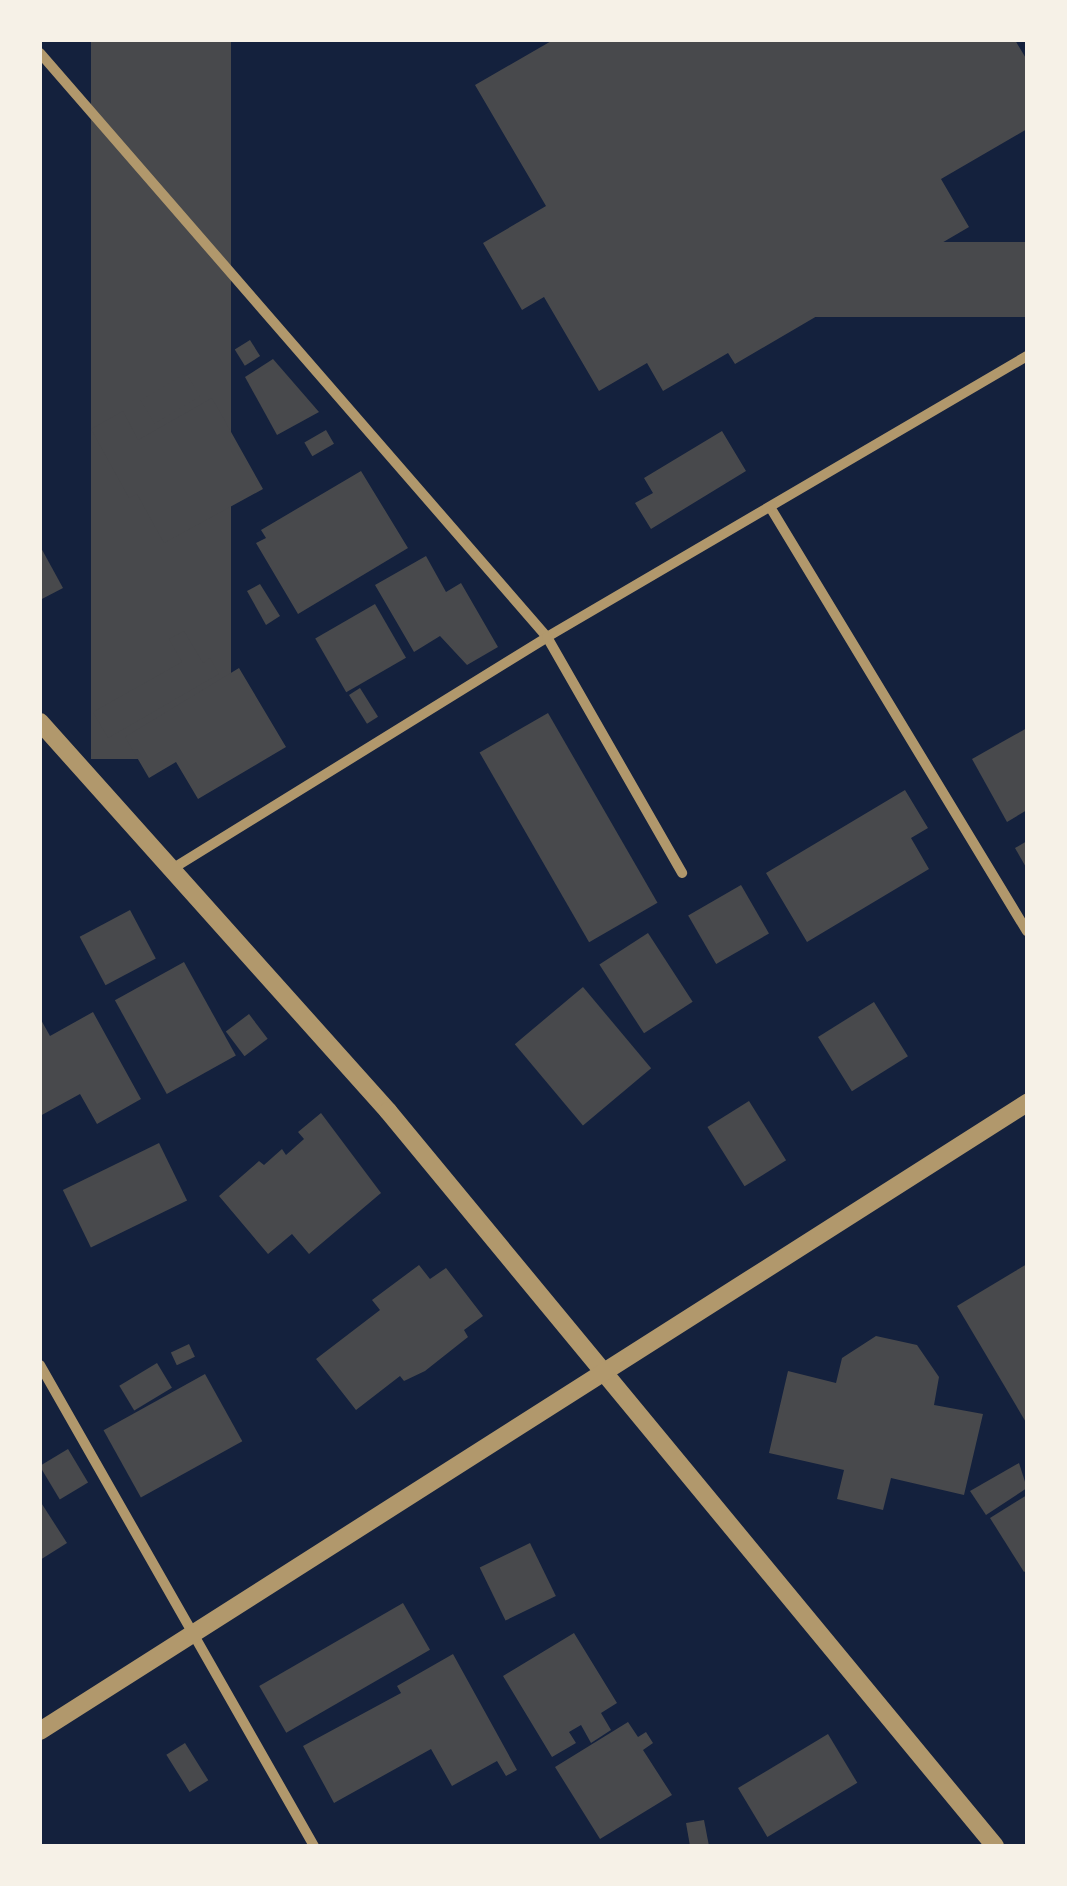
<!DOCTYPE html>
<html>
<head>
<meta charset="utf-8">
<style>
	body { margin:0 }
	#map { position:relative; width:1067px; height:1886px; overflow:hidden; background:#14213d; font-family:Ubuntu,sans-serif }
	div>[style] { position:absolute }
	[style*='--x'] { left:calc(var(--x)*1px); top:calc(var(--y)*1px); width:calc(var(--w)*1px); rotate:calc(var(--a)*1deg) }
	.building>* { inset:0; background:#48494c; transform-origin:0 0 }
	.minor>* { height:10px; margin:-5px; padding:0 5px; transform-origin:5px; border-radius:5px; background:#b1986c }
	.tertiary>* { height:18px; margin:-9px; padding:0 9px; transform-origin:9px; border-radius:9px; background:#b1986c }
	span { translate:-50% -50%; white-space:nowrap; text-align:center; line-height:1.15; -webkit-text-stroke:9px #f6f1e7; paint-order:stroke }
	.frame { position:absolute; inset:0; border:42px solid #f6f1e7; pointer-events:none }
</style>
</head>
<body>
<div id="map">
	<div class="building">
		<div style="left:91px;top:40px;width:140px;height:719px"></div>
		<div style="clip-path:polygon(553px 40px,1015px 40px,1027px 60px,1027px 129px,941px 179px,969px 227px,735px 364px,728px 353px,663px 391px,647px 363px,599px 391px,544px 297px,522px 310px,483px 243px,546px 206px,475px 85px)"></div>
		<div style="left:1027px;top:242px;width:75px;height:313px;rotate:90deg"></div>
		<div style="left:250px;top:340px;width:19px;height:18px;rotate:58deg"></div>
		<div style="clip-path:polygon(273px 359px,319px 412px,277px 435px,245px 377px)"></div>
		<div style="left:186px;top:373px;width:27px;height:53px;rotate:59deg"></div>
		<div style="clip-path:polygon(212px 398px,263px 489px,164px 543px,137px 494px,129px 498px,91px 429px,123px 411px,138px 440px)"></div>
		<div style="left:326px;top:430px;width:16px;height:25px;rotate:60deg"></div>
		<div style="clip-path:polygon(722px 431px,746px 471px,651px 529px,635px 503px,653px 493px,644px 478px)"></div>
		<div style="clip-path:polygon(361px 471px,408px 548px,298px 614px,256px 543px,266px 538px,261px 530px)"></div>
		<div style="clip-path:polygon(40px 546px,63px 588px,40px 600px)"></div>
		<div style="clip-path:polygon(426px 556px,446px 592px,461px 583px,498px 647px,467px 665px,440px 636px,414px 652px,375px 585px)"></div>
		<div style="clip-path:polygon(260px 584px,280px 616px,266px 625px,247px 591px)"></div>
		<div style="left:375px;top:604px;width:62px;height:69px;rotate:60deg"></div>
		<div style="clip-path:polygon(184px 631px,203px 663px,210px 658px,219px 674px,108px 738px,93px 712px,182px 662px,169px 639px)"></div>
		<div style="clip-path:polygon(239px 668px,286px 747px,198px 799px,176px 762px,149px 778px,125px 737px)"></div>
		<div style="left:360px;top:688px;width:34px;height:13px;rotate:58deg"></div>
		<div style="left:548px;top:713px;width:219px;height:79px;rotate:60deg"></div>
		<div style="clip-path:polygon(1027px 728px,1027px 810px,1007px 822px,972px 759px)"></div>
		<div style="clip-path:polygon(905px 790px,928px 828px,911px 838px,929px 869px,807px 942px,766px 873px)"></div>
		<div style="clip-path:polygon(1027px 841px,1027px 869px,1015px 848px)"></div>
		<div style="left:741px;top:885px;width:56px;height:61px;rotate:60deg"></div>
		<div style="left:130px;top:910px;width:55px;height:57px;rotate:62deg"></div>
		<div style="left:648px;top:933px;width:82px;height:58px;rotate:57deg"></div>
		<div style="left:184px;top:962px;width:107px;height:79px;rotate:61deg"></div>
		<div style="left:583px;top:987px;width:106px;height:89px;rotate:50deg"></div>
		<div style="left:874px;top:1002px;width:64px;height:66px;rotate:58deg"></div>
		<div style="clip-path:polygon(93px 1012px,141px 1099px,97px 1124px,80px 1094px,40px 1116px,40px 1018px,50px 1036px)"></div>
		<div style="left:249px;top:1014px;width:31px;height:29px;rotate:53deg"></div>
		<div style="left:749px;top:1101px;width:70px;height:49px;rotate:58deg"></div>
		<div style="clip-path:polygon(321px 1113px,381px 1193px,309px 1254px,292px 1234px,268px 1254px,219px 1196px,259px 1161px,264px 1165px,282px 1149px,286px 1155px,304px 1139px,298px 1132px)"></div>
		<div style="left:159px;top:1143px;width:64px;height:107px;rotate:64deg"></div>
		<div style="clip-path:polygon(1027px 1264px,1027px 1424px,957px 1306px)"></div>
		<div style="clip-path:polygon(419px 1265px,430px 1279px,446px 1268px,483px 1316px,464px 1330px,468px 1337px,425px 1371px,404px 1381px,400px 1376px,356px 1410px,316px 1359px,380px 1310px,372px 1300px)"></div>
		<div style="clip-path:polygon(876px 1336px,917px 1345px,939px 1377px,934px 1405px,983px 1414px,964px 1495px,891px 1478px,883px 1510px,837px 1499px,844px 1470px,769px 1453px,788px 1371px,836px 1383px,842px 1358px)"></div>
		<div style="left:189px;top:1344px;width:14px;height:20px;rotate:65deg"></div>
		<div style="left:157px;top:1363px;width:29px;height:44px;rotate:59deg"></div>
		<div style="left:205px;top:1374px;width:77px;height:116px;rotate:61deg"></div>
		<div style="left:68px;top:1449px;width:39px;height:33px;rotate:59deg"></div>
		<div style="clip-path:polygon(1019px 1463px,1027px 1488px,986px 1515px,970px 1491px)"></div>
		<div style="clip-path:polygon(1027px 1495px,1027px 1570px,1024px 1572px,990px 1518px)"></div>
		<div style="clip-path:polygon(40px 1501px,67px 1543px,40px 1560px)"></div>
		<div style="left:530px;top:1543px;width:59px;height:56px;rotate:64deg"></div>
		<div style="left:403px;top:1603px;width:54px;height:166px;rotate:60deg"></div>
		<div style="clip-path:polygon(574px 1633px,617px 1703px,601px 1713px,611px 1730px,591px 1743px,581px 1725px,569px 1732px,576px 1743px,552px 1757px,503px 1676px)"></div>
		<div style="clip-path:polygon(453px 1654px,517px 1770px,506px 1776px,497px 1761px,452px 1786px,431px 1749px,334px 1803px,303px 1746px,401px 1693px,397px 1686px)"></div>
		<div style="clip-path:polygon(628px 1722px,638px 1737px,646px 1732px,653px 1743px,643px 1750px,672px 1795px,600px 1839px,555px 1767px)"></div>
		<div style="left:828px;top:1734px;width:57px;height:105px;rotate:59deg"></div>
		<div style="left:185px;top:1743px;width:44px;height:22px;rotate:58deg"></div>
		<div style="clip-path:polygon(704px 1820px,709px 1846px,690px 1846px,686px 1823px)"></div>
	</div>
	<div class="minor">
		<div style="--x:40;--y:53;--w:773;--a:49.04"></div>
		<div style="--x:547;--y:637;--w:272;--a:60.2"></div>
		<div style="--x:770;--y:507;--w:496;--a:58.8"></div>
		<div style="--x:172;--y:869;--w:441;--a:-31.7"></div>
		<div style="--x:547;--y:637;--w:556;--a:-30.35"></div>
		<div style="--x:40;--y:1365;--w:554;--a:60.33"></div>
	</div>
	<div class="tertiary">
		<div style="--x:40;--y:722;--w:522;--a:48.18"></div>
		<div style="--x:388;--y:1111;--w:953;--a:50.45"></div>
		<div style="--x:40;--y:1731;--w:1170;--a:-32.47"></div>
	</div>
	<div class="frame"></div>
</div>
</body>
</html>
